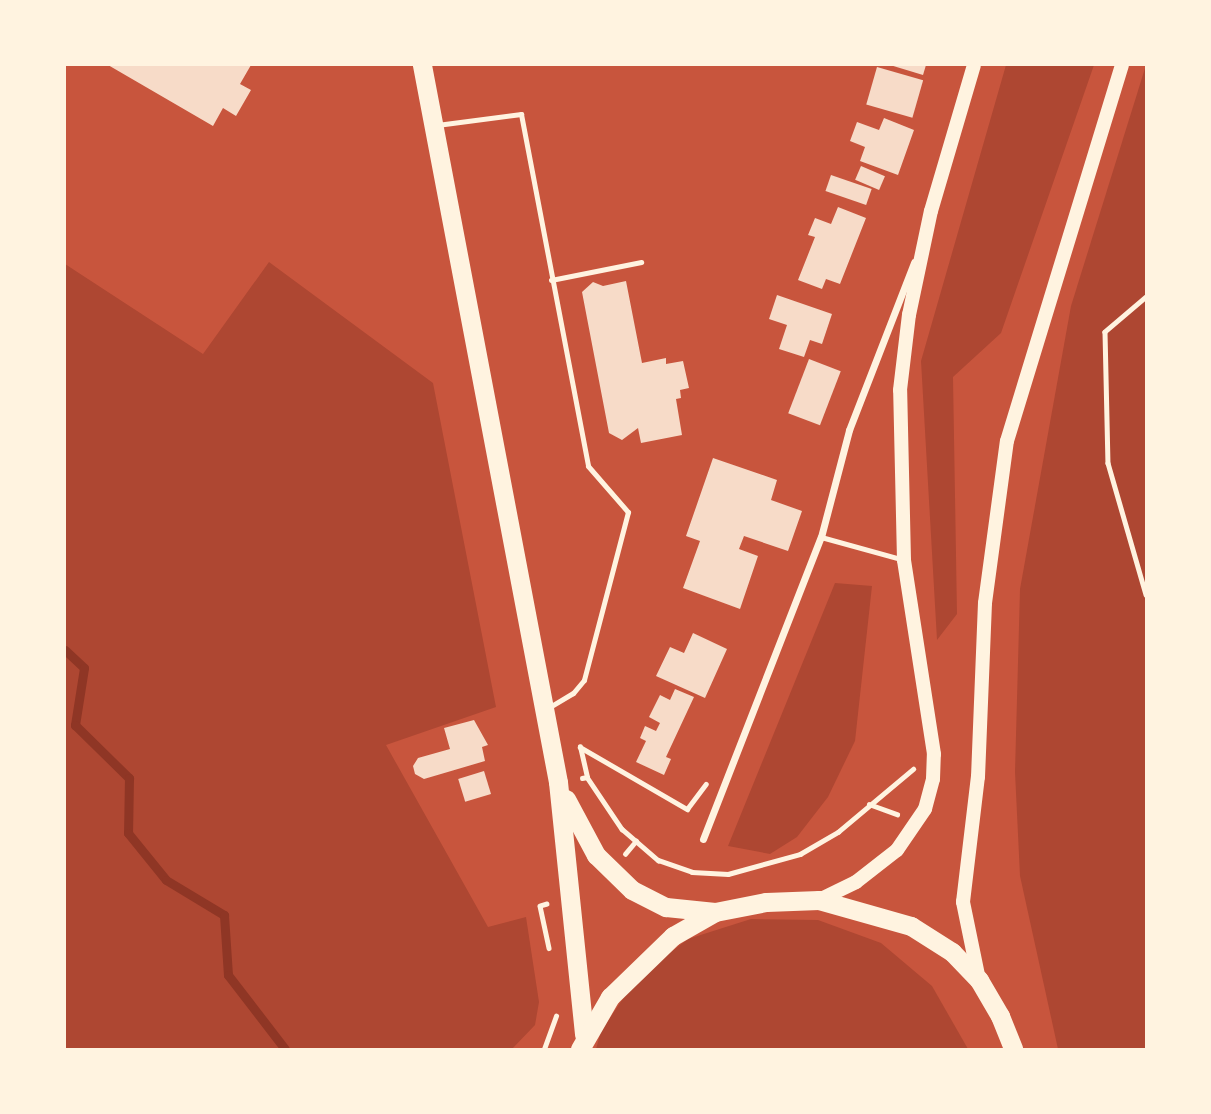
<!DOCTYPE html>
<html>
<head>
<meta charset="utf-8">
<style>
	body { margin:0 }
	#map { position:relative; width:1211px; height:1114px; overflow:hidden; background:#c8553d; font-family:Helvetica,sans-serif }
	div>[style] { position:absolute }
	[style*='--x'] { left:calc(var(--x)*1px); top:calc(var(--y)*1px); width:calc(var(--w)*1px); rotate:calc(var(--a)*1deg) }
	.green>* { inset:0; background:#ae4732 }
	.stream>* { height:9px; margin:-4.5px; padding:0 4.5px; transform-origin:4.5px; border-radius:4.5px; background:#8f3625 }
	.building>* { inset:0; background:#f7dbc8; transform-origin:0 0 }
	.path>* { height:4.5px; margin:-2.25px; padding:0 2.25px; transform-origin:2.25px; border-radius:2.25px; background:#fff3e0 }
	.service>* { height:5px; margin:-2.5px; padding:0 2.5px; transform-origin:2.5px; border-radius:2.5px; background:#fff3e0 }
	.minor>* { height:7px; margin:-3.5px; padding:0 3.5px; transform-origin:3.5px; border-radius:3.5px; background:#fff3e0 }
	.secondary>* { height:14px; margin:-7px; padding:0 7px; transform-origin:7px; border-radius:7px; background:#fff3e0 }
	.trunk>* { height:19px; margin:-9.5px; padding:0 9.5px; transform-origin:9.5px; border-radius:9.5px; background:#fff3e0 }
	span { translate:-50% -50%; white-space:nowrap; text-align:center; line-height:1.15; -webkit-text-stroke:5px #fff3e0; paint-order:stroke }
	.frame { position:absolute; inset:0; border:66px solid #fff3e0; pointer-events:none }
</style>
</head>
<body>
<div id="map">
	<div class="green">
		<div style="clip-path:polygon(1006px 65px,1094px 65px,1001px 333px,953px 377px,957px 614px,937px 640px,921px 361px)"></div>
		<div style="clip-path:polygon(1146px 65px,1146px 1049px,1058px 1049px,1020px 876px,1015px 772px,1020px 589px,1071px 306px)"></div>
		<div style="clip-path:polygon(269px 262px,433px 383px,496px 707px,386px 745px,488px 927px,526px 917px,539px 1002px,535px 1025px,512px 1049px,65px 1049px,65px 264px,203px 354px)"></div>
		<div style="clip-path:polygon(835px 583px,872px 586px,855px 741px,828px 797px,797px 837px,770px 854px,728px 846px)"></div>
		<div style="clip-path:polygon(751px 919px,818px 920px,881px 943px,932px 986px,968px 1049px,596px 1049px,601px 1031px,637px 978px,688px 939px)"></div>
	</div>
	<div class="stream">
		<div style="--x:65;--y:650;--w:26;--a:43"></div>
		<div style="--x:84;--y:668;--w:58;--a:99"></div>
		<div style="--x:75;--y:725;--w:76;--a:44.5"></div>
		<div style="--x:129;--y:778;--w:55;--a:91"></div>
		<div style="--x:128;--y:833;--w:60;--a:51"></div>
		<div style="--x:166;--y:880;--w:68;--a:31.1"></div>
		<div style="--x:224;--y:915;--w:60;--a:86.2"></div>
		<div style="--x:228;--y:975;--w:93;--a:52.4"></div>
	</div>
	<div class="building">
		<div style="clip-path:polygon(108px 65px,251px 65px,240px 84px,251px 90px,236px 116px,223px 108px,213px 126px)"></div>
		<div style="clip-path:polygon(890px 65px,926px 65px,923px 75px)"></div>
		<div style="left:877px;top:67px;width:48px;height:39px;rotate:16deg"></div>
		<div style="clip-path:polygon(884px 118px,914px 130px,898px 175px,860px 161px,865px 147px,850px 141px,857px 122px,879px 130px)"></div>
		<div style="left:861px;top:166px;width:26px;height:15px;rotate:23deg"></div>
		<div style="left:831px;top:175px;width:43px;height:17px;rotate:19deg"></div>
		<div style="clip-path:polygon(838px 207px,866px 218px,840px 284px,826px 279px,822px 289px,798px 280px,815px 237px,808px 235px,815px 218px,831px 224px)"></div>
		<div style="clip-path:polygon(626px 281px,642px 363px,666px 358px,666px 364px,683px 361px,689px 388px,680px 390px,681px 398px,676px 399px,682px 435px,641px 443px,638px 428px,622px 440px,609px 433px,582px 292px,593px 282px,603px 286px)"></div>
		<div style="clip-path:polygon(777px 295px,832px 314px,822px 344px,810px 340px,804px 357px,779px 349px,787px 325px,769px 319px)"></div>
		<div style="left:809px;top:359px;width:34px;height:58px;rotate:21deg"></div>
		<div style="clip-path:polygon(713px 458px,777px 480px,771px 500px,802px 511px,788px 551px,744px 536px,739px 549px,758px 556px,740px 609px,683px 588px,700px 541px,686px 536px)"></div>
		<div style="clip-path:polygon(693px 633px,727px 649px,705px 698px,656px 676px,670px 647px,684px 653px)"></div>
		<div style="clip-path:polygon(675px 689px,694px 697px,666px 757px,671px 759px,664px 775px,636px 762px,646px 741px,640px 738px,645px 726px,656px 731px,660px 723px,649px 717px,660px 695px,670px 700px)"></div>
		<div style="clip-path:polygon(474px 720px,488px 745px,482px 747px,485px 761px,424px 779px,415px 774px,413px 766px,418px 758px,450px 749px,444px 728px)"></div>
		<div style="left:484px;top:771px;width:24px;height:27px;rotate:73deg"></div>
	</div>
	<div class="path">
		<div style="--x:1146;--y:297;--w:54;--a:139.5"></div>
		<div style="--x:1105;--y:332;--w:131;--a:88.7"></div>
		<div style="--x:1108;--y:463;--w:137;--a:73.9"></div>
		<div style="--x:587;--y:777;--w:31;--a:-103"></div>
		<div style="--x:580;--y:747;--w:124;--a:30.1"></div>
		<div style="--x:687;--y:809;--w:31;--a:-53"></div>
		<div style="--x:582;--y:778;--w:5;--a:-11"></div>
		<div style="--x:587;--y:777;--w:63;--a:56.1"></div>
		<div style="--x:622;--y:829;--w:48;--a:40.7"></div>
		<div style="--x:658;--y:860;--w:36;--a:19"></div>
		<div style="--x:692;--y:872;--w:36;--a:3"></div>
		<div style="--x:728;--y:874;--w:75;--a:-15.5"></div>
		<div style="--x:800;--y:854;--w:44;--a:-30.1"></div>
		<div style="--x:838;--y:832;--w:98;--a:-40"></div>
		<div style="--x:869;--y:804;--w:30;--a:20"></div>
		<div style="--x:625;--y:854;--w:17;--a:-50"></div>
		<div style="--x:547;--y:904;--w:7;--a:164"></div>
		<div style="--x:540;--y:906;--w:43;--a:77.9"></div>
		<div style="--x:544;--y:1049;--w:35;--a:-70"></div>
	</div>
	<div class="service">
		<div style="--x:437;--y:125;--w:85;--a:-7.5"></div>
		<div style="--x:521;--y:114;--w:358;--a:79.2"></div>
		<div style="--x:588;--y:466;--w:61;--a:49"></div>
		<div style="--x:628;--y:512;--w:174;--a:104.7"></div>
		<div style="--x:584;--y:680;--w:17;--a:130"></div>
		<div style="--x:573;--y:693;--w:29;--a:149"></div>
		<div style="--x:551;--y:280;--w:92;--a:-11.3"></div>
		<div style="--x:821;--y:537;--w:83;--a:15.4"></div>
	</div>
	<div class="minor">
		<div style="--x:703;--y:839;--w:324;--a:-68.7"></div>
		<div style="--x:821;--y:537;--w:111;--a:-75.3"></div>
		<div style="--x:849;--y:430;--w:180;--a:-68.8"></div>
	</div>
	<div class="secondary">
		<div style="--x:819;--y:900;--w:41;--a:-25.9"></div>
		<div style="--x:856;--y:882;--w:52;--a:-38"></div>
		<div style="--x:897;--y:850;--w:50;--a:-55.7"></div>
		<div style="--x:925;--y:809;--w:31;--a:-75"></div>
		<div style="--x:933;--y:779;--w:25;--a:-88"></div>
		<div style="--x:934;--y:754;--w:196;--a:-98.8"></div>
		<div style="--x:904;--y:560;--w:170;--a:-91.3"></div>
		<div style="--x:900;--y:390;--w:76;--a:-83.2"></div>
		<div style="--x:909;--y:315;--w:106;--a:-78.1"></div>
		<div style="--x:931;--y:211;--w:152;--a:-73.6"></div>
		<div style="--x:979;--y:980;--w:80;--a:-101.6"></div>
		<div style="--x:963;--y:902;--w:126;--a:-83.2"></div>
		<div style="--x:978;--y:777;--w:174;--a:-87.7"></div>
		<div style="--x:985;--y:603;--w:163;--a:-82.3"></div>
		<div style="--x:1007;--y:441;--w:393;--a:-73"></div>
	</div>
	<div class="trunk">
		<div style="--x:422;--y:65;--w:730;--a:79.26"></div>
		<div style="--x:558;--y:782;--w:254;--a:84.1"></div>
		<div style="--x:566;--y:799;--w:64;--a:61.8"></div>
		<div style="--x:596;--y:855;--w:50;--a:44.2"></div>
		<div style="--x:632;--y:890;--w:38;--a:27"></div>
		<div style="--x:666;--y:907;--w:49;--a:5.8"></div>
		<div style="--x:580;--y:1049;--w:60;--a:-60"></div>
		<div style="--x:610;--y:997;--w:88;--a:-44.1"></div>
		<div style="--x:673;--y:936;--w:48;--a:-29.7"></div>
		<div style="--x:715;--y:912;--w:52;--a:-11.1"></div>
		<div style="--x:766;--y:902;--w:53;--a:-2.2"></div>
		<div style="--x:819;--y:900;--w:96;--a:15.8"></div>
		<div style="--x:911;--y:926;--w:49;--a:32.4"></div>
		<div style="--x:952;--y:952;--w:39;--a:46"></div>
		<div style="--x:979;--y:980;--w:42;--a:59.7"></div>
		<div style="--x:1000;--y:1016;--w:35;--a:68"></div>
	</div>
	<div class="frame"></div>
</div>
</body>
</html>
